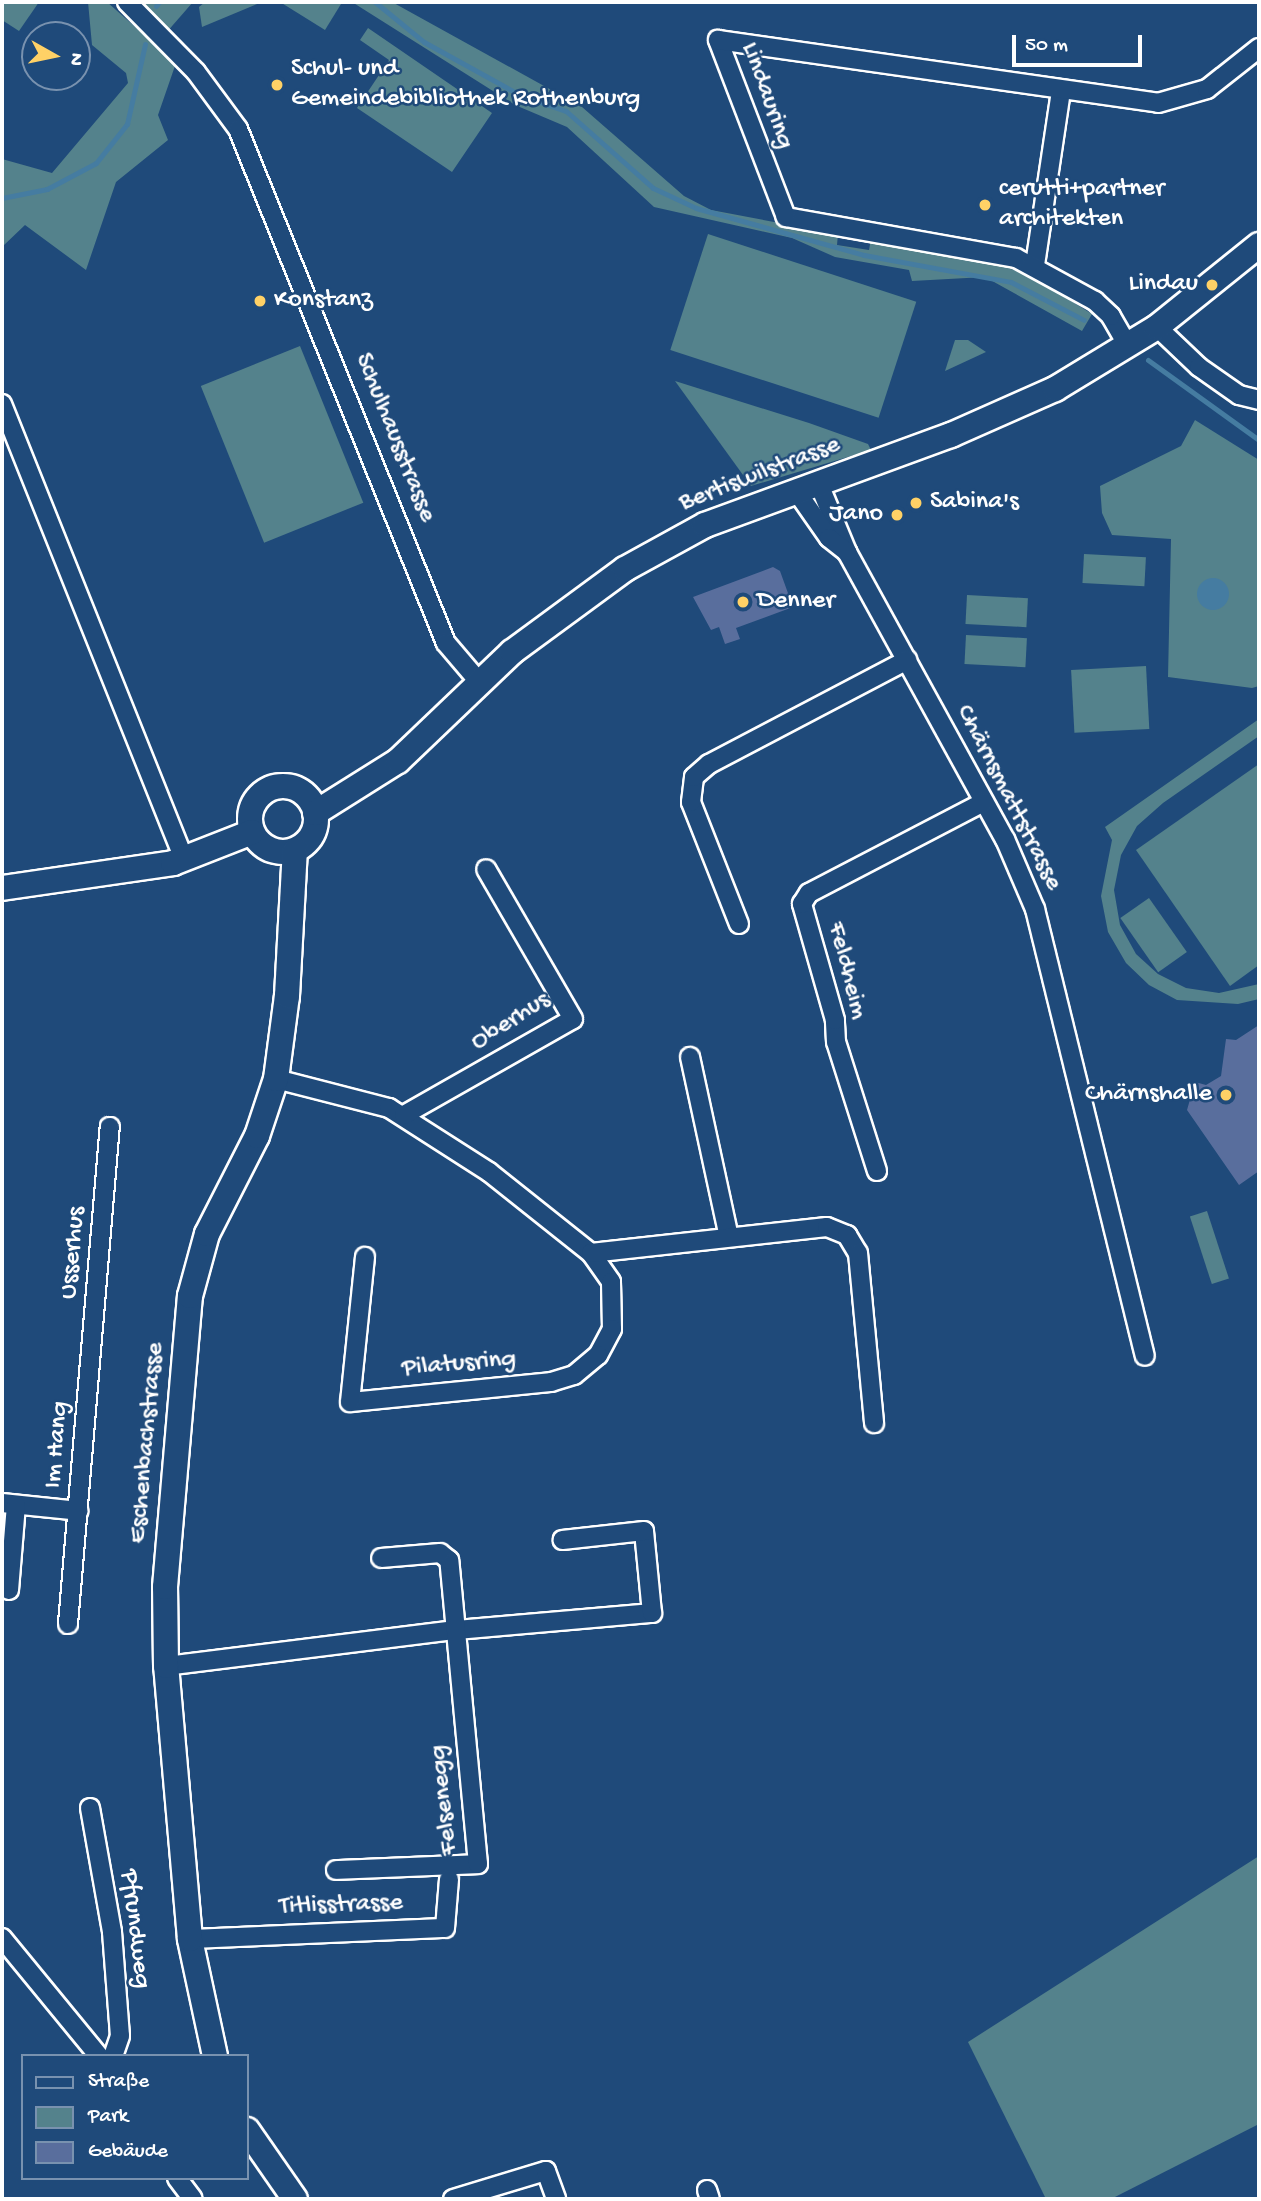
<!DOCTYPE html>
<html>
<head>
<meta charset="utf-8">
<style>
	body { margin:0 }
	#map { position:relative; width:1261px; height:2201px; overflow:hidden; background:#1f4a7a; font-family:"Gochi Hand",sans-serif }
	div>[style] { position:absolute }
	[style*='--x'] { left:calc(var(--x)*1px); top:calc(var(--y)*1px); width:calc(var(--w)*1px); rotate:calc(var(--a)*1deg) }
	.green>* { inset:0; background:#54828c; transform-origin:0 0 }
	.water>* { inset:0; background:#457ca1 }
	.round { border-radius:50% }
	.stream>* { height:5px; margin:-2.5px; padding:0 2.5px; transform-origin:2.5px; border-radius:2.5px; background:#457ca1 }
	.building>* { inset:0; background:#596e9d }
	.roads { filter:drop-shadow(2px 0 #fff) drop-shadow(-2px 0 #fff) drop-shadow(0 2px #fff) drop-shadow(0 -2px #fff) }
	.street>* { height:18px; margin:-9px; padding:0 9px; transform-origin:9px; border-radius:9px; background:#1f4a7a }
	.secondary>* { height:24px; margin:-12px; padding:0 12px; transform-origin:12px; border-radius:12px; background:#1f4a7a }
	.secondary>.ring { margin:-12px; padding:0; box-sizing:content-box; background:none; border:24px solid #1f4a7a; border-radius:50% }
	.dots>* { width:19px; height:19px; translate:-50% -50%; box-sizing:border-box; border:4px solid #1f4a7a; border-radius:50% }
	span { translate:-50% -50%; white-space:nowrap; text-align:center; line-height:1.15; -webkit-text-stroke:5px #1f4a7a; paint-order:stroke }
	.poi-label { font-size:26px; color:#fff }
	.left { translate:0 -50%; text-align:left }
	.right { translate:-100% -50%; text-align:right }
	.street-label { font-size:26px; color:#fff }
	.frame { position:absolute; inset:0; border:4px solid #fff; pointer-events:none }
	.legend { position:absolute; left:21px; top:2054px; width:228px; height:126px; box-sizing:border-box; background:#1f4a7a; border:2px solid #7992af; margin:0; padding:9px 12px; list-style:none; font-size:21px; color:#fff }
	.legend li { display:flex; align-items:center; gap:14px; height:35px }
	.legend b { width:35px; border:2px solid #7992af }
	.north { position:absolute; left:21px; top:21px; width:70px; height:70px; box-sizing:border-box; background:#1f4a7a; border:2px solid #7992af; border-radius:50%; rotate:99deg; font-size:19px; font-weight:700; line-height:28px; text-align:center; color:#fff }
	.north::after { content:''; display:block; margin:auto; width:24px; height:32px; background:#ffd166; clip-path:polygon(50% 0,100% 100%,50% 72%,0 100%) }
	.scale { position:absolute; left:1012px; top:35px; width:130px; height:32px; box-sizing:border-box; border:4px solid #fff; border-top:0; padding-left:9px; font-size:21px; line-height:24px; white-space:nowrap; color:#fff; -webkit-text-stroke:5px #1f4a7a; paint-order:stroke }
</style>
</head>
<body>
<div id="map">
	<div class="green">
		<div style="clip-path:polygon(2px 2px,39px 2px,19px 31px,2px 20px)"></div>
		<div style="clip-path:polygon(88px 2px,107px 2px,176px 63px,158px 115px,168px 140px,116px 182px,86px 270px,25px 225px,2px 247px,2px 159px,52px 173px,128px 83px,126px 73px,92px 45px)"></div>
		<div style="clip-path:polygon(128px 2px,193px 2px,166px 33px)"></div>
		<div style="clip-path:polygon(205px 2px,262px 2px,202px 27px,199px 7px)"></div>
		<div style="clip-path:polygon(280px 2px,337px 2px,341px 4px,325px 30px)"></div>
		<div style="clip-path:polygon(352px 2px,392px 2px,582px 107px,684px 196px,711px 210px,838px 234px,837px 245px,869px 250px,871px 239px,985px 257px,1039px 281px,1092px 314px,1082px 331px,985px 277px,912px 281px,909px 270px,835px 257px,792px 238px,654px 207px,567px 127px,515px 105px)"></div>
		<div style="clip-path:polygon(368px 28px,492px 113px,452px 172px,357px 108px,389px 60px,360px 40px)"></div>
		<div style="left:708px;top:234px;width:219px;height:122px;rotate:18deg"></div>
		<div style="clip-path:polygon(955px 340px,968px 340px,986px 352px,945px 371px)"></div>
		<div style="left:300px;top:346px;width:169px;height:107px;rotate:68deg"></div>
		<div style="clip-path:polygon(675px 381px,809px 423px,868px 444px,871px 450px,751px 486px)"></div>
		<div style="clip-path:polygon(1195px 420px,1259px 460px,1259px 686px,1252px 688px,1168px 677px,1171px 539px,1112px 535px,1102px 513px,1100px 486px,1181px 446px)"></div>
		<div style="left:1084px;top:554px;width:62px;height:29px;rotate:3deg"></div>
		<div style="left:967px;top:595px;width:61px;height:29px;rotate:3deg"></div>
		<div style="left:966px;top:635px;width:61px;height:29px;rotate:3deg"></div>
		<div style="left:1146px;top:666px;width:63px;height:75px;rotate:87deg"></div>
		<div style="clip-path:polygon(1259px 719px,1259px 736px,1163px 803px,1137px 826px,1121px 855px,1114px 890px,1120px 925px,1136px 954px,1158px 974px,1186px 988px,1219px 993px,1259px 984px,1259px 999px,1238px 1004px,1177px 1000px,1149px 985px,1126px 963px,1108px 932px,1101px 896px,1112px 840px,1105px 827px)"></div>
		<div style="clip-path:polygon(1259px 764px,1259px 965px,1230px 986px,1136px 850px)"></div>
		<div style="left:1149px;top:898px;width:66px;height:35px;rotate:55deg"></div>
		<div style="left:1207px;top:1211px;width:71px;height:18px;rotate:72deg"></div>
		<div style="clip-path:polygon(1259px 1856px,1259px 2124px,1111px 2199px,1046px 2199px,968px 2042px)"></div>
	</div>
	<div class="water">
		<div class="round" style="left:1197px;top:578px;width:32px;height:32px"></div>
	</div>
	<div class="stream">
		<div style="--x:375;--y:2;--w:63;--a:39.2"></div>
		<div style="--x:424;--y:42;--w:112;--a:28.9"></div>
		<div style="--x:522;--y:96;--w:46;--a:18.8"></div>
		<div style="--x:566;--y:111;--w:116;--a:41.5"></div>
		<div style="--x:653;--y:188;--w:47;--a:24.9"></div>
		<div style="--x:696;--y:208;--w:174;--a:15.6"></div>
		<div style="--x:864;--y:255;--w:149;--a:10.4"></div>
		<div style="--x:1011;--y:282;--w:82;--a:27.5"></div>
		<div style="--x:156;--y:6;--w:5;--a:-53"></div>
		<div style="--x:2;--y:198;--w:46;--a:-11.3"></div>
		<div style="--x:47;--y:189;--w:55;--a:-28"></div>
		<div style="--x:96;--y:163;--w:50;--a:-51.5"></div>
		<div style="--x:127;--y:124;--w:82;--a:-77.3"></div>
		<div style="--x:1148;--y:360;--w:137;--a:35.8"></div>
	</div>
	<div class="building">
		<div style="clip-path:polygon(773px 567px,780px 571px,793px 607px,736px 628px,740px 639px,725px 644px,719px 627px,711px 630px,693px 597px)"></div>
		<div style="clip-path:polygon(1259px 1025px,1259px 1171px,1239px 1185px,1187px 1110px,1195px 1082px,1206px 1085px,1221px 1076px,1226px 1039px,1236px 1040px)"></div>
	</div>
	<div class="roads">
		<div class="street">
			<div style="--x:127;--y:2;--w:98;--a:45.4"></div>
			<div style="--x:196;--y:72;--w:71;--a:53.6"></div>
			<div style="--x:238;--y:129;--w:554;--a:67.97"></div>
			<div style="--x:446;--y:643;--w:52;--a:49.6"></div>
			<div style="--x:1035;--y:265;--w:177;--a:-81.5"></div>
			<div style="--x:1157;--y:327;--w:58;--a:43.6"></div>
			<div style="--x:1199;--y:367;--w:49;--a:35"></div>
			<div style="--x:1239;--y:395;--w:21;--a:14"></div>
			<div style="--x:1128;--y:346;--w:34;--a:-120"></div>
			<div style="--x:1111;--y:316;--w:22;--a:-137"></div>
			<div style="--x:1095;--y:301;--w:90;--a:-151.4"></div>
			<div style="--x:1016;--y:258;--w:234;--a:-169.9"></div>
			<div style="--x:786;--y:217;--w:190;--a:-111"></div>
			<div style="--x:718;--y:40;--w:444;--a:8.1"></div>
			<div style="--x:1158;--y:103;--w:51;--a:-15.9"></div>
			<div style="--x:1207;--y:89;--w:66;--a:-38.3"></div>
			<div style="--x:2;--y:404;--w:491;--a:68.2"></div>
			<div style="--x:819;--y:484;--w:74;--a:67.6"></div>
			<div style="--x:847;--y:552;--w:328;--a:61.2"></div>
			<div style="--x:1005;--y:839;--w:76;--a:66.8"></div>
			<div style="--x:1035;--y:909;--w:460;--a:76.2"></div>
			<div style="--x:797;--y:492;--w:56;--a:55.2"></div>
			<div style="--x:829;--y:538;--w:23;--a:38"></div>
			<div style="--x:739;--y:924;--w:131;--a:-111.5"></div>
			<div style="--x:691;--y:802;--w:25;--a:-83"></div>
			<div style="--x:694;--y:777;--w:20;--a:-41"></div>
			<div style="--x:709;--y:764;--w:224;--a:-27.7"></div>
			<div style="--x:690;--y:1057;--w:184;--a:77.8"></div>
			<div style="--x:276;--y:1079;--w:117;--a:14.4"></div>
			<div style="--x:389;--y:1108;--w:119;--a:32.6"></div>
			<div style="--x:489;--y:1172;--w:130;--a:38.5"></div>
			<div style="--x:591;--y:1253;--w:35;--a:55"></div>
			<div style="--x:611;--y:1282;--w:47;--a:88.8"></div>
			<div style="--x:612;--y:1329;--w:30;--a:118"></div>
			<div style="--x:598;--y:1355;--w:31;--a:140"></div>
			<div style="--x:574;--y:1375;--w:24;--a:163"></div>
			<div style="--x:551;--y:1382;--w:202;--a:174.3"></div>
			<div style="--x:350;--y:1402;--w:146;--a:-84.1"></div>
			<div style="--x:404;--y:1115;--w:194;--a:-29.6"></div>
			<div style="--x:573;--y:1019;--w:173;--a:-120.1"></div>
			<div style="--x:877;--y:1171;--w:135;--a:-107.6"></div>
			<div style="--x:836;--y:1042;--w:22;--a:-93"></div>
			<div style="--x:835;--y:1020;--w:121;--a:-105.9"></div>
			<div style="--x:802;--y:904;--w:13;--a:-58"></div>
			<div style="--x:809;--y:893;--w:197;--a:-27.5"></div>
			<div style="--x:591;--y:1253;--w:237;--a:-6.3"></div>
			<div style="--x:827;--y:1227;--w:22;--a:22"></div>
			<div style="--x:847;--y:1235;--w:21;--a:59"></div>
			<div style="--x:858;--y:1253;--w:171;--a:84.6"></div>
			<div style="--x:2;--y:1503;--w:77;--a:5.9"></div>
			<div style="--x:9;--y:1590;--w:85;--a:-85.3"></div>
			<div style="--x:68;--y:1624;--w:499;--a:-85.2"></div>
			<div style="--x:166;--y:1666;--w:293;--a:-7.1"></div>
			<div style="--x:457;--y:1630;--w:196;--a:-5"></div>
			<div style="--x:652;--y:1613;--w:82;--a:-95.6"></div>
			<div style="--x:644;--y:1531;--w:82;--a:173.7"></div>
			<div style="--x:90;--y:1808;--w:126;--a:79.9"></div>
			<div style="--x:112;--y:1932;--w:104;--a:85.6"></div>
			<div style="--x:120;--y:2036;--w:21;--a:109"></div>
			<div style="--x:336;--y:1870;--w:142;--a:-2.4"></div>
			<div style="--x:478;--y:1864;--w:305;--a:-95.4"></div>
			<div style="--x:449;--y:1560;--w:11;--a:-142"></div>
			<div style="--x:440;--y:1553;--w:59;--a:175.2"></div>
			<div style="--x:2;--y:1938;--w:153;--a:50.6"></div>
			<div style="--x:190;--y:1939;--w:255;--a:-2.5"></div>
			<div style="--x:445;--y:1928;--w:49;--a:-85.3"></div>
			<div style="--x:177;--y:2178;--w:26;--a:53"></div>
			<div style="--x:707;--y:2190;--w:9;--a:72"></div>
			<div style="--x:453;--y:2199;--w:97;--a:-16.8"></div>
			<div style="--x:546;--y:2171;--w:30;--a:70"></div>
		</div>
		<div class="secondary">
			<div class="ring" style="left:250px;top:786px;width:42px;height:42px"></div>
			<div style="--x:315;--y:813;--w:98;--a:-32.1"></div>
			<div style="--x:398;--y:761;--w:158;--a:-43.7"></div>
			<div style="--x:512;--y:652;--w:140;--a:-36.3"></div>
			<div style="--x:625;--y:569;--w:91;--a:-28.8"></div>
			<div style="--x:705;--y:525;--w:262;--a:-20.1"></div>
			<div style="--x:951;--y:435;--w:114;--a:-23.9"></div>
			<div style="--x:1055;--y:389;--w:119;--a:-31.3"></div>
			<div style="--x:1157;--y:327;--w:131;--a:-38.8"></div>
			<div style="--x:2;--y:888;--w:173;--a:-8.3"></div>
			<div style="--x:173;--y:863;--w:85;--a:-21.4"></div>
			<div style="--x:215;--y:2056;--w:120;--a:-102.1"></div>
			<div style="--x:190;--y:1939;--w:274;--a:-95"></div>
			<div style="--x:166;--y:1666;--w:79;--a:-90.7"></div>
			<div style="--x:165;--y:1587;--w:292;--a:-85.1"></div>
			<div style="--x:190;--y:1296;--w:64;--a:-74.7"></div>
			<div style="--x:207;--y:1234;--w:110;--a:-63"></div>
			<div style="--x:257;--y:1136;--w:60;--a:-71.6"></div>
			<div style="--x:276;--y:1079;--w:84;--a:-82.5"></div>
			<div style="--x:287;--y:996;--w:146;--a:-86.9"></div>
			<div style="--x:247;--y:2130;--w:84;--a:55.2"></div>
		</div>
	</div>
	<div class="dots">
		<div style="left:277px;top:85px;background:#ffd166"></div>
		<div style="left:985px;top:205px;background:#ffd166"></div>
		<div style="left:1212px;top:285px;background:#ffd166"></div>
		<div style="left:260px;top:301px;background:#ffd166"></div>
		<div style="left:916px;top:503px;background:#ffd166"></div>
		<div style="left:897px;top:515px;background:#ffd166"></div>
		<div style="left:743px;top:602px;background:#ffd166"></div>
		<div style="left:1226px;top:1095px;background:#ffd166"></div>
	</div>
	<div class="poi-label">
		<span class="left" style="left:291px;top:85px">Schul- und<br>Gemeindebibliothek Rothenburg</span>
		<span class="left" style="left:999px;top:205px">cerutti+partner<br>architekten</span>
		<span class="right" style="left:1198px;top:285px">Lindau</span>
		<span class="left" style="left:274px;top:301px">Konstanz</span>
		<span class="left" style="left:930px;top:503px">Sabina's</span>
		<span class="right" style="left:883px;top:515px">Jano</span>
		<span class="left" style="left:757px;top:602px">Denner</span>
		<span class="right" style="left:1212px;top:1095px">Chärnshalle</span>
	</div>
	<div class="street-label">
		<span style="left:766px;top:96px;rotate:70deg">Lindauring</span>
		<span style="left:394px;top:438px;rotate:68deg">Schulhausstrasse</span>
		<span style="left:760px;top:475px;rotate:-21deg">Bertiswilstrasse</span>
		<span style="left:1008px;top:798px;rotate:63deg">Chärnsmattstrasse</span>
		<span style="left:846px;top:971px;rotate:76deg">Feldheim</span>
		<span style="left:511px;top:1022px;rotate:-32deg">Oberhus</span>
		<span style="left:74px;top:1253px;rotate:-85deg">Usserhus</span>
		<span style="left:459px;top:1365px;rotate:-5deg">Pilatusring</span>
		<span style="left:148px;top:1443px;rotate:-85deg">Eschenbachstrasse</span>
		<span style="left:58px;top:1445px;rotate:-85deg">Im Hang</span>
		<span style="left:445px;top:1800px;rotate:-96deg">Felsenegg</span>
		<span style="left:341px;top:1906px;rotate:-2deg">Titlisstrasse</span>
		<span style="left:134px;top:1929px;rotate:83deg">Pfrundweg</span>
	</div>
	<div class="frame"></div>
	<ul class="legend">
	<li><b style="height:9px;background:#1f4a7a"></b>Straße</li>
	<li><b style="height:19px;background:#54828c"></b>Park</li>
	<li><b style="height:19px;background:#596e9d"></b>Gebäude</li>
	</ul>
	<div class="north">N</div>
	<div class="scale">50 m</div>
</div>
</body>
</html>
